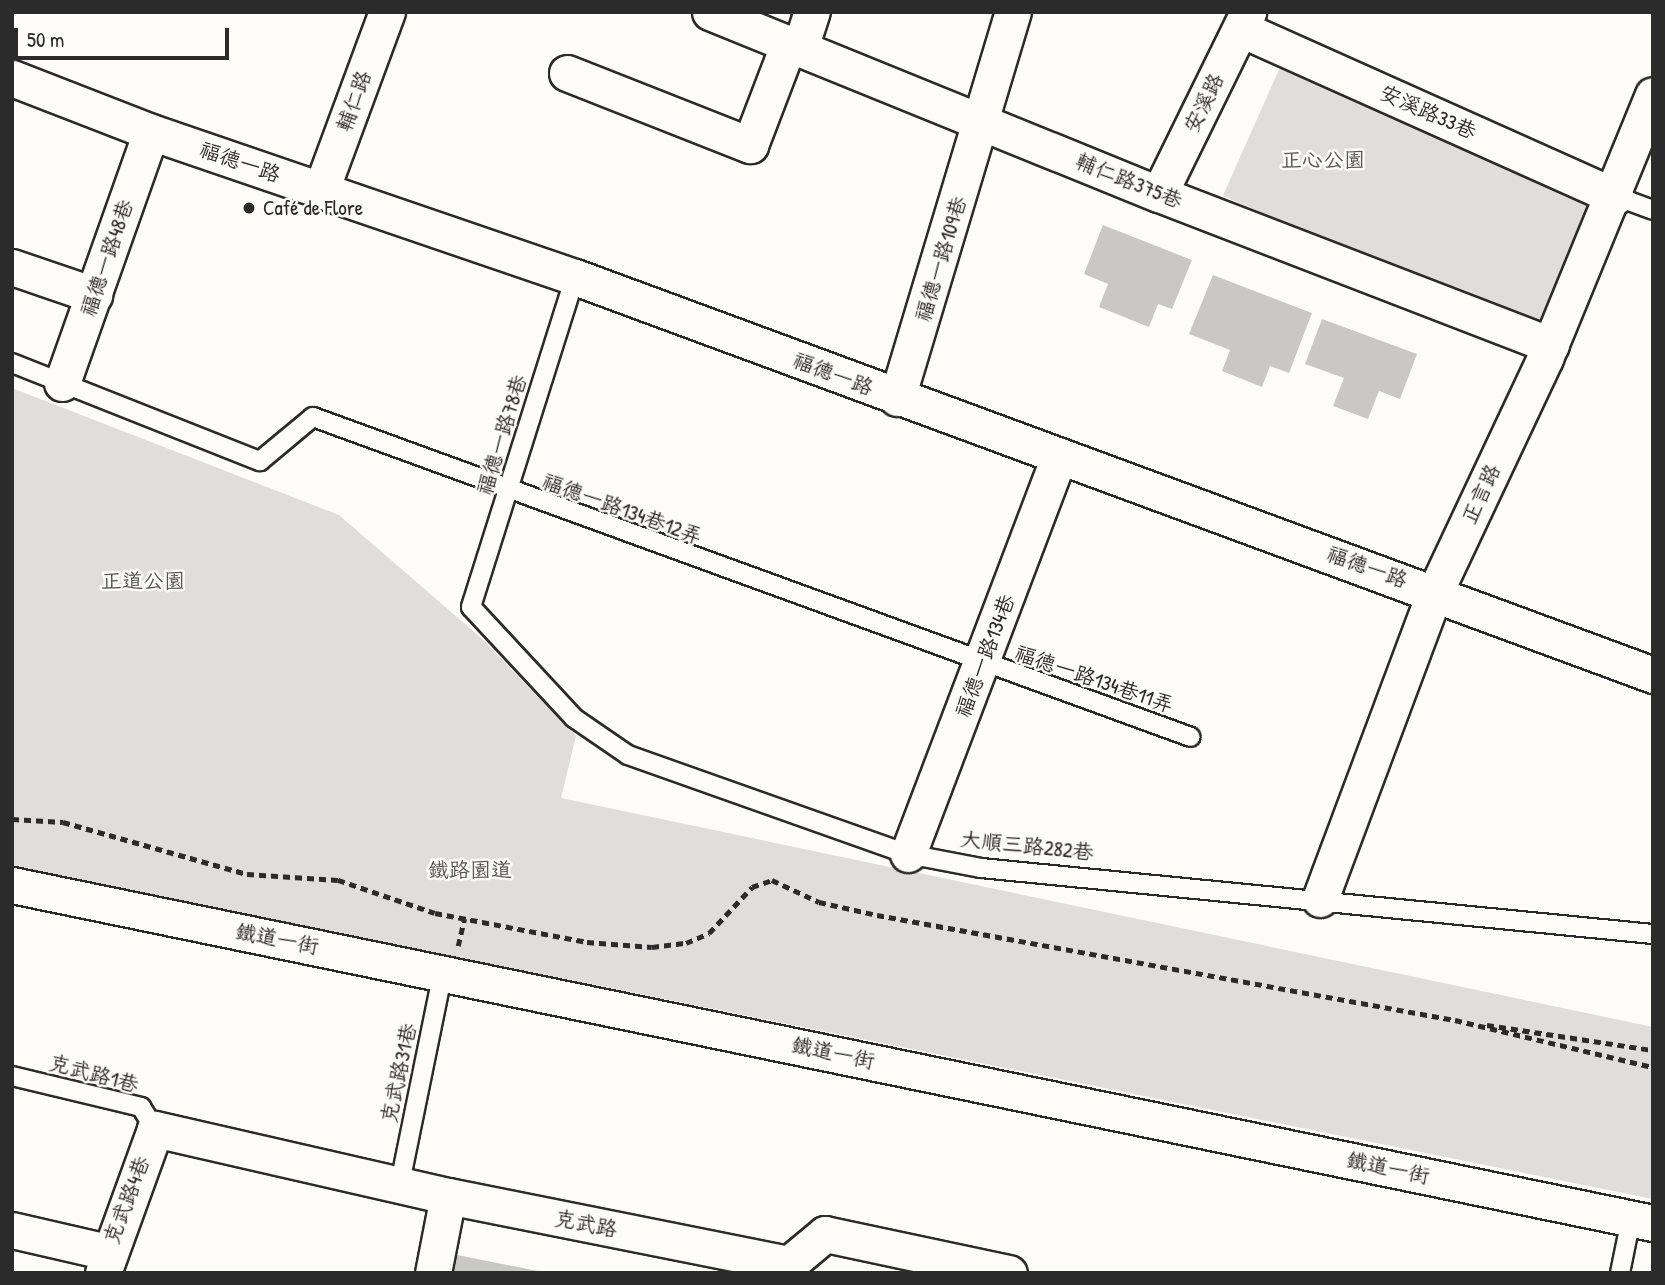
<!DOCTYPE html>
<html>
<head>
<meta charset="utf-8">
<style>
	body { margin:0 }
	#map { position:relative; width:1665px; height:1285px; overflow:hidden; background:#fdfcf7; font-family:"Patrick Hand","LXGW WenKai TC",sans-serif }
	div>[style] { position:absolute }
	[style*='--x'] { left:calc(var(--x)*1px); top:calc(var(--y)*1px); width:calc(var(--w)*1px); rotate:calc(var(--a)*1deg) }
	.green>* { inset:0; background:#dfdeda; transform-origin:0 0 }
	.building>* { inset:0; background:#c9c8c4 }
	.path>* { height:4.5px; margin-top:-2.25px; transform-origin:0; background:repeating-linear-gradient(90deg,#2b2b2b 0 7px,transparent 0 12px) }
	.roads { filter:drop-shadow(2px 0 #2b2b2b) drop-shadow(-2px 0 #2b2b2b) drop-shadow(0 2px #2b2b2b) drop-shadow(0 -2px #2b2b2b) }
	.lane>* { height:18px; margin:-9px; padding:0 9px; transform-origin:9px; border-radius:9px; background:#fdfcf7 }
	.street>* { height:35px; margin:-17.5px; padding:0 17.5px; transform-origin:17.5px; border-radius:17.5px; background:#fdfcf7 }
	.dots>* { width:19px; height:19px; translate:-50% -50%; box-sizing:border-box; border:4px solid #fdfcf7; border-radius:50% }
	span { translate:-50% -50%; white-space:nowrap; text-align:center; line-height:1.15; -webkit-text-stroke:5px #fdfcf7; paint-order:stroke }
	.street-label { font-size:21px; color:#2b2b2b }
	.park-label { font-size:21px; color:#585857 }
	.poi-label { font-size:21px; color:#2b2b2b }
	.left { translate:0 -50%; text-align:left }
	.frame { position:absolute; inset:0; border:14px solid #2b2b2b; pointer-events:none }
	.scale { position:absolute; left:14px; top:28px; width:215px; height:32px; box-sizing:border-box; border:4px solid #2b2b2b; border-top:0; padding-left:9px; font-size:21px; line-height:24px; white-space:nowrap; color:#2b2b2b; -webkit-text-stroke:5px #fdfcf7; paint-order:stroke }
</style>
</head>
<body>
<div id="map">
	<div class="green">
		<div style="left:1281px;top:65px;width:346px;height:143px;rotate:24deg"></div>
		<div style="clip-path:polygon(12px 388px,339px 515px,480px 637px,576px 736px,561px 798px,1653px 1027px,1653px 1199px,12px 867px)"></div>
	</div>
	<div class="building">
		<div style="clip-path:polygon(1103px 225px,1192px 260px,1172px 309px,1158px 304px,1149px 327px,1099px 307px,1108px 284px,1084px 274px)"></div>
		<div style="clip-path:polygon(1213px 275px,1312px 313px,1289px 373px,1270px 366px,1262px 387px,1222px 371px,1230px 350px,1189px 334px)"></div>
		<div style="clip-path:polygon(1322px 319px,1417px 354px,1400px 399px,1379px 391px,1368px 419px,1333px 406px,1344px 378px,1305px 364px)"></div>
		<div style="clip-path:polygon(457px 1255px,543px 1272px,542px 1273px,453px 1273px)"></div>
	</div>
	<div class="path">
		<div style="--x:12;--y:819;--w:51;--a:3.4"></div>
		<div style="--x:63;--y:822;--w:191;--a:15.8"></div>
		<div style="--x:247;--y:874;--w:91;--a:3.8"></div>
		<div style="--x:338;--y:880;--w:102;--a:18.8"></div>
		<div style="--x:435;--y:913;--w:155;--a:10.8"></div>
		<div style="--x:587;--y:942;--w:65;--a:4.4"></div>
		<div style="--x:652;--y:947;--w:34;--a:-7"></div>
		<div style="--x:686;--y:943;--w:25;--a:-23"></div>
		<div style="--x:709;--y:933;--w:63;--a:-46.9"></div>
		<div style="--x:752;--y:887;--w:21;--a:-19"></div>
		<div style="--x:772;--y:880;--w:52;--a:25.1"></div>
		<div style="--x:819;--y:902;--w:59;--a:12.6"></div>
		<div style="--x:877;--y:915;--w:587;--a:10.3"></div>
		<div style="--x:1455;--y:1020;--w:204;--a:13.4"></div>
		<div style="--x:458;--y:946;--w:28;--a:-77"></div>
		<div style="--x:1487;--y:1025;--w:168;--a:8.6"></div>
	</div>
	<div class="roads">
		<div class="lane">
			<div style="--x:1615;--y:196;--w:40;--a:20.2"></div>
			<div style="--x:575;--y:277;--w:346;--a:107.5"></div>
			<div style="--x:471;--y:607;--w:151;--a:47.1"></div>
			<div style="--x:574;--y:718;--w:65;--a:34.4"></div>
			<div style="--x:628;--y:755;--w:297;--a:19.5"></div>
			<div style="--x:908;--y:854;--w:74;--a:10.9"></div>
			<div style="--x:981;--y:868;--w:675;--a:5.61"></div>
			<div style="--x:12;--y:363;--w:267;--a:21.6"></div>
			<div style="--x:260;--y:461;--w:69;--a:-39.7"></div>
			<div style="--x:313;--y:417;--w:934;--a:20.03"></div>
			<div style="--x:12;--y:1076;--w:133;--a:13.5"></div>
			<div style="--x:141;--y:1107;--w:26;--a:58"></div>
			<div style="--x:400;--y:1183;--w:215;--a:-78.5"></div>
			<div style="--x:1620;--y:1273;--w:55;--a:-78.5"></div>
		</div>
		<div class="street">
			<div style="--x:710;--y:12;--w:484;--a:22.1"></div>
			<div style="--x:1159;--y:194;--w:420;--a:21.1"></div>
			<div style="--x:1241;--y:29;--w:410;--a:24.1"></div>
			<div style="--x:801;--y:45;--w:35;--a:-72"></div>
			<div style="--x:567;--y:73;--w:197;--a:21.5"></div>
			<div style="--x:750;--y:145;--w:109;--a:-69.1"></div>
			<div style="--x:12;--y:78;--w:149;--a:21.2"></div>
			<div style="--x:151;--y:132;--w:448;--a:18.9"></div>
			<div style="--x:575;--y:277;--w:1149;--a:20.26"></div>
			<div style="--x:321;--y:190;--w:190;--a:-69.7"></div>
			<div style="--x:1159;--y:194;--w:203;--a:-63.9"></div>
			<div style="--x:12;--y:267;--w:87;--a:18.9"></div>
			<div style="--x:62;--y:383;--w:266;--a:-70.5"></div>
			<div style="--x:897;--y:398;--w:403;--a:-73.3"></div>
			<div style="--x:908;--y:854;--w:426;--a:-69.2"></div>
			<div style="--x:12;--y:885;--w:1675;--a:11.64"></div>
			<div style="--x:1320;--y:899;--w:328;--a:-69.5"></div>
			<div style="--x:1435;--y:592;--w:259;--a:-64.8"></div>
			<div style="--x:1545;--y:358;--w:284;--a:-67.7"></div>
			<div style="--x:12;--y:1230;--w:98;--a:13"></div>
			<div style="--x:789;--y:1264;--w:47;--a:-39.8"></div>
			<div style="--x:825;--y:1234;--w:188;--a:12"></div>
			<div style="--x:103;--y:1273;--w:153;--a:-70.1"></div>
			<div style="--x:155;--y:1129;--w:301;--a:12.9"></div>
			<div style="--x:448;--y:1196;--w:348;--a:11.3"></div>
			<div style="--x:433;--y:1273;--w:78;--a:-79"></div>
		</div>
	</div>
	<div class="dots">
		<div style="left:249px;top:208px;background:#2b2b2b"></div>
	</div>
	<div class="street-label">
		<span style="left:354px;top:101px;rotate:-70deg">輔仁路</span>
		<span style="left:1204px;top:103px;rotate:-64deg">安溪路</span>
		<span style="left:1428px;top:112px;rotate:24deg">安溪路33巷</span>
		<span style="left:240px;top:162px;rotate:19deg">福德一路</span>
		<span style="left:1129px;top:181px;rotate:22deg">輔仁路375巷</span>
		<span style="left:107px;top:258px;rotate:-71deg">福德一路48巷</span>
		<span style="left:941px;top:259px;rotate:-73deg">福德一路109巷</span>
		<span style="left:833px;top:374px;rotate:21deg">福德一路</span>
		<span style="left:502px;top:435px;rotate:-73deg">福德一路78巷</span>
		<span style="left:1481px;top:494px;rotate:-65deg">正言路</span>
		<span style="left:622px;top:509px;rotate:20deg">福德一路134巷12弄</span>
		<span style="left:1367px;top:567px;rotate:20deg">福德一路</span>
		<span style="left:985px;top:656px;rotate:-69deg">福德一路134巷</span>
		<span style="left:1094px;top:679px;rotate:19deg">福德一路134巷11弄</span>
		<span style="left:1027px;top:846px;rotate:6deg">大順三路282巷</span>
		<span style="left:277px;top:939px;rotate:11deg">鐵道一街</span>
		<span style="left:833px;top:1053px;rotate:12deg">鐵道一街</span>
		<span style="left:399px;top:1073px;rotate:-78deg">克武路31巷</span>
		<span style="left:94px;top:1074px;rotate:15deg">克武路1巷</span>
		<span style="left:1388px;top:1168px;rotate:12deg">鐵道一街</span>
		<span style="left:127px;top:1200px;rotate:-69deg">克武路4巷</span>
		<span style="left:586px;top:1224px;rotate:11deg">克武路</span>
	</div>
	<div class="park-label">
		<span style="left:1323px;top:160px">正心公園</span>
		<span style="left:143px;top:581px">正道公園</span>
		<span style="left:470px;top:870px">鐵路園道</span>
	</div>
	<div class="poi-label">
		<span class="left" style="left:263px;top:208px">Café de Flore</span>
	</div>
	<div class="frame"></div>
	<div class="scale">50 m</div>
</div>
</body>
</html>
